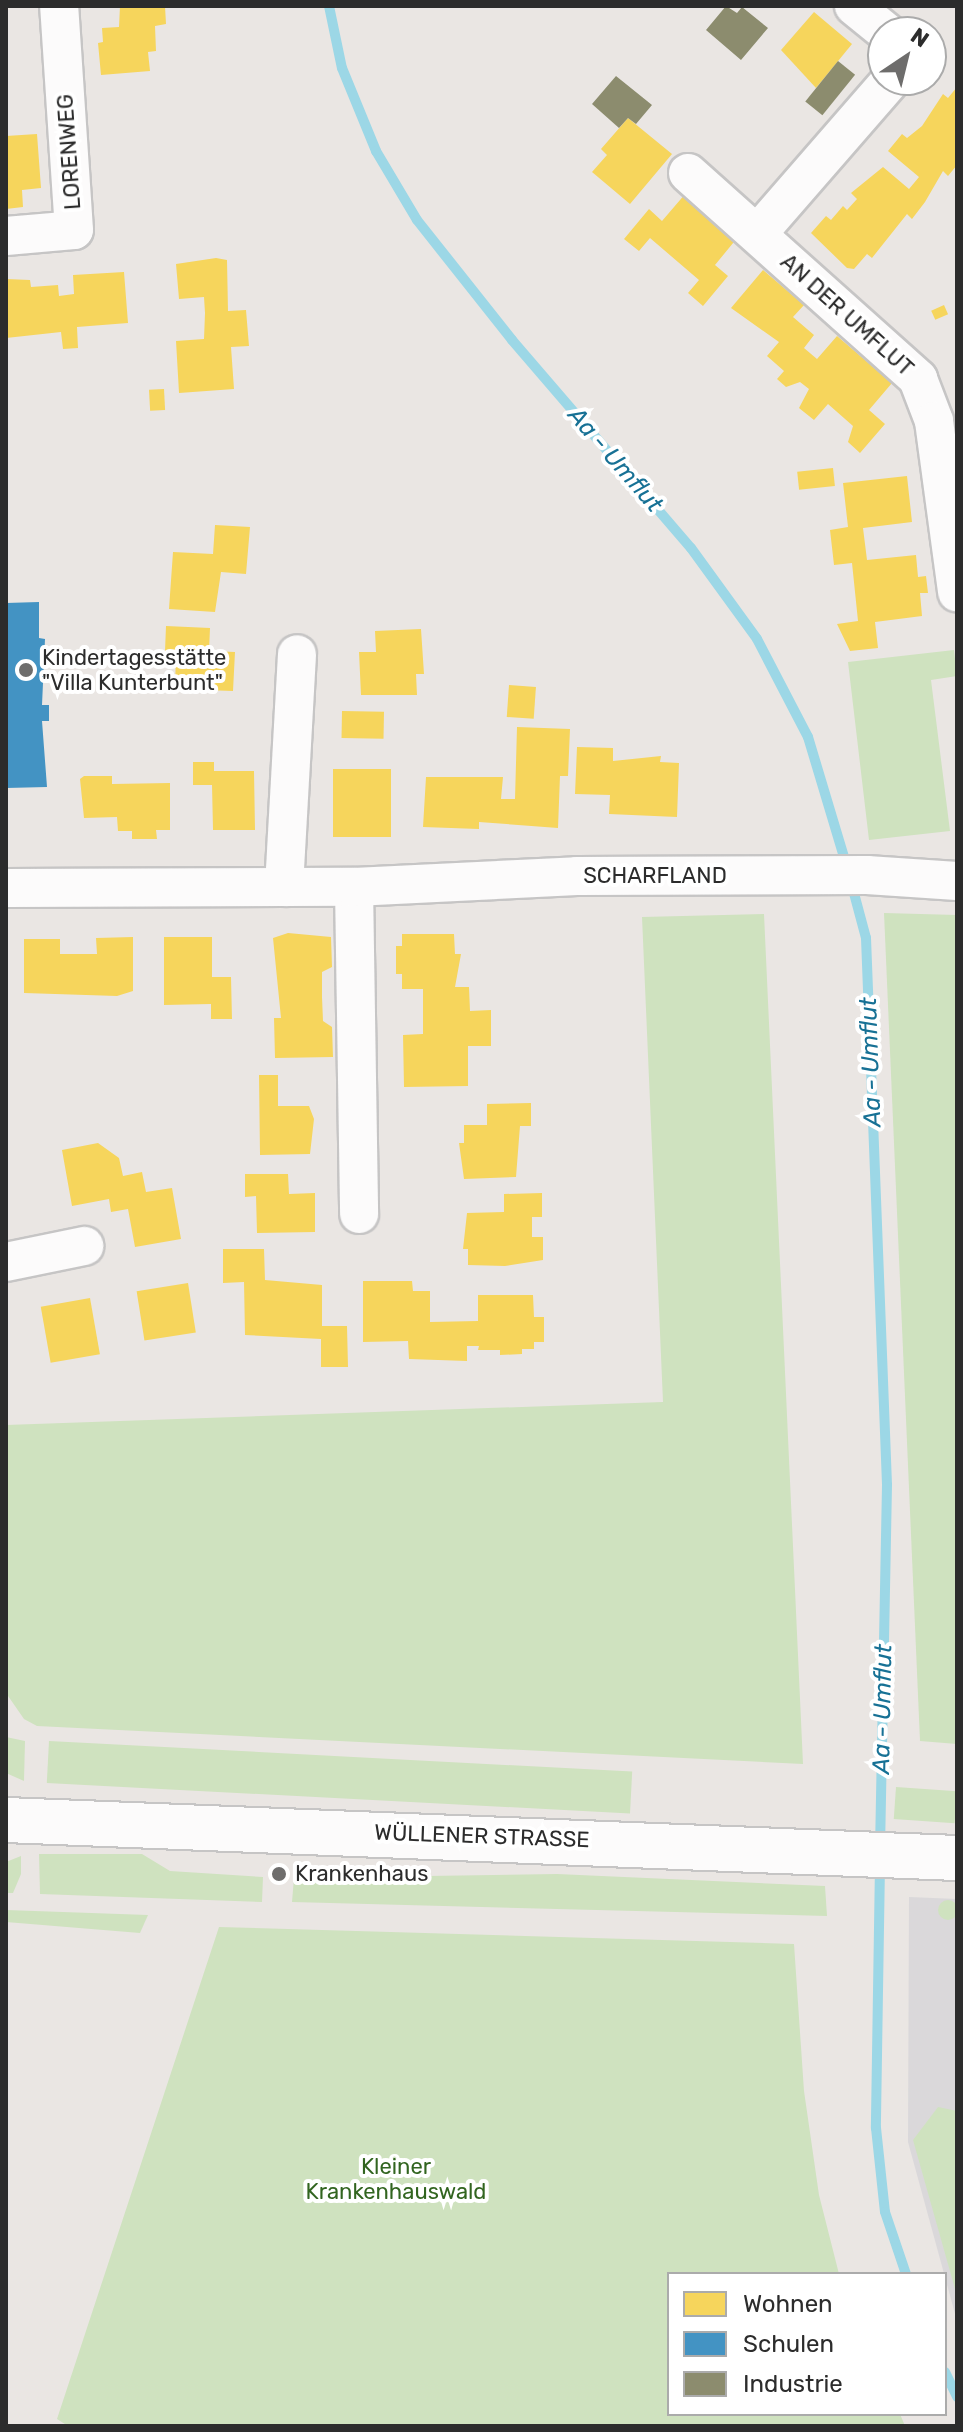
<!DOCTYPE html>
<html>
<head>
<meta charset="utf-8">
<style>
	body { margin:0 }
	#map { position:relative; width:963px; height:2432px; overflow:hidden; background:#eae6e3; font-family:Rubik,sans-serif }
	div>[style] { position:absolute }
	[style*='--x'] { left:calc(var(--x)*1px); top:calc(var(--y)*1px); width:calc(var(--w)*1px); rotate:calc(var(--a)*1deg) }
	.industrial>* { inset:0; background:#dad8da }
	.green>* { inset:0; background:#cfe2bf; transform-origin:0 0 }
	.round { border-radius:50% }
	.homes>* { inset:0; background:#f6d55c; transform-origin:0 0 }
	.schools>* { inset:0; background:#4393c3 }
	.industry>* { inset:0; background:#8c8c6e; transform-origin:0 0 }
	.stream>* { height:10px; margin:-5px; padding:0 5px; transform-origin:5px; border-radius:5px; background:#9cd7e6 }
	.roads { filter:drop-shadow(2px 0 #c6c5c5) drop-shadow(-2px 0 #c6c5c5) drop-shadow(0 2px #c6c5c5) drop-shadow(0 -2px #c6c5c5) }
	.minor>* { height:38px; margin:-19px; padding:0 19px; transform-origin:19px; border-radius:19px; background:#fcfbfb }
	.secondary>* { height:44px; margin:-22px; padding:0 22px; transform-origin:22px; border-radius:22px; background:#fcfbfb }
	.dots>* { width:22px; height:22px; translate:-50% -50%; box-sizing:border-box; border:4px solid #fff; border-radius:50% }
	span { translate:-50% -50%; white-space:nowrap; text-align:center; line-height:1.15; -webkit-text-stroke:8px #fff; paint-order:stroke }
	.street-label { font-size:22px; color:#2c2c2c }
	.poi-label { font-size:22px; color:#2c2c2c }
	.left { translate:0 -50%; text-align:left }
	.park-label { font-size:22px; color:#326520 }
	.water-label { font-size:24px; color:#177195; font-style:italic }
	.frame { position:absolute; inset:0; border:8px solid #2c2c2c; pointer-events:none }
	.legend { position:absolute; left:667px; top:2272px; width:280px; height:144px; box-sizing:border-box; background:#fff; border:2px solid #ababab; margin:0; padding:10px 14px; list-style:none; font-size:24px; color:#2c2c2c }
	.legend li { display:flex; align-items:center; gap:16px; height:40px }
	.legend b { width:40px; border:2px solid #ababab }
	.north { position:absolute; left:867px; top:16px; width:80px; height:80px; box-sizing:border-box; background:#fff; border:2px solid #ababab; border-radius:50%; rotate:35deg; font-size:22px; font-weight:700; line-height:32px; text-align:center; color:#2c2c2c }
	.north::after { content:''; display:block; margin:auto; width:28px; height:36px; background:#6e6d6c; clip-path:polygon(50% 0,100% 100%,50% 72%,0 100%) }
</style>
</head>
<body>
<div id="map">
	<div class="industrial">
		<div style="clip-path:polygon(909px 1897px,957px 1899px,957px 2321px,908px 2142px)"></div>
	</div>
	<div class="green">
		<div style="clip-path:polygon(954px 650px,957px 676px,931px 680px,950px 831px,869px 840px,848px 662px)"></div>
		<div style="clip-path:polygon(884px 913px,957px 915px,957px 1744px,920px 1741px)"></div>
		<div style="clip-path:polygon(764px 914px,803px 1764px,37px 1726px,24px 1719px,6px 1693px,6px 1425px,663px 1402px,642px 917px)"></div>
		<div style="clip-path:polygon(6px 1737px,25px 1741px,24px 1781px,6px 1773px)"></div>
		<div style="left:49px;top:1741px;width:584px;height:42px;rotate:3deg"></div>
		<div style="left:896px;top:1787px;width:61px;height:32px;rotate:4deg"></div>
		<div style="clip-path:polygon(39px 1854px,142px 1854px,170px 1871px,263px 1877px,262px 1902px,40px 1894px)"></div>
		<div style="clip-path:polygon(21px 1856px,21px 1874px,13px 1893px,6px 1893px,6px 1862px)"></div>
		<div style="clip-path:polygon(557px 1874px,825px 1886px,827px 1916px,292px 1902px,294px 1878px)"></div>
		<div class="round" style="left:938px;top:1900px;width:20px;height:20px"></div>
		<div style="clip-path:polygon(6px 1910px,148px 1915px,140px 1933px,6px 1922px)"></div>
		<div style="clip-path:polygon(219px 1927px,794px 1944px,804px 2091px,819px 2195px,839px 2274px,669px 2274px,669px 2414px,900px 2414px,905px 2426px,68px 2426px,57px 2419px)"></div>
		<div style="clip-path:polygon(938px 2107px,957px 2111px,957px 2296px,913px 2140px)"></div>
	</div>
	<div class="homes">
		<div style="clip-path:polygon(120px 6px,165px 6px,166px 24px,155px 26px,156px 51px,148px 52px,150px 71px,101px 75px,98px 43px,103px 42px,102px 28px,119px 27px)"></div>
		<div style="clip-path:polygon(814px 12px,852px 44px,816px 88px,781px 50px)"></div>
		<div style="clip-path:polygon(957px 87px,957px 165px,948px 176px,943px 171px,925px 202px,912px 219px,907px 214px,872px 258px,867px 254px,854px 269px,847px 268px,811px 233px,826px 216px,831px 220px,843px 206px,847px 210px,857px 199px,851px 193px,883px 167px,909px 189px,919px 177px,888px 151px,902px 134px,907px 138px,922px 126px,943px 94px,948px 98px)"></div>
		<div style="clip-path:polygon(628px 118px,672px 154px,630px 204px,592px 172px,607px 155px,601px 149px)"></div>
		<div style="clip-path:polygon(37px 134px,41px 188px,22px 190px,23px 207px,6px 209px,6px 136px)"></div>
		<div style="clip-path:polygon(686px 193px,738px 237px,715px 265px,728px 276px,703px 306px,688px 293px,699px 280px,650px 238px,639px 251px,624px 239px,649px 209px,662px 221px)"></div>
		<div style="clip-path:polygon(216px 258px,227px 260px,228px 311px,246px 310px,249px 346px,231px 347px,234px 389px,179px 393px,176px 341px,204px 339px,205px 313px,204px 297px,179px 299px,176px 264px)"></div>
		<div style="clip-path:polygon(763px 270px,804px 305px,793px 317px,814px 335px,804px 348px,817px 359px,837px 336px,892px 383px,869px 410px,885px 424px,860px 453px,848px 442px,853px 426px,828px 404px,814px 420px,799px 408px,809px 389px,800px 382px,786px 387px,777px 379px,784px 371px,767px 356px,779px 342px,731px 308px)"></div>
		<div style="clip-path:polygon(124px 272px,128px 323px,77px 327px,78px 348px,63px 349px,61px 332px,6px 338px,6px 279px,30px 280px,31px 287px,58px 285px,59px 296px,74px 294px,73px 275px)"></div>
		<div style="left:944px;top:305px;width:10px;height:14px;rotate:66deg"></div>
		<div style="left:164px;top:389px;width:21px;height:15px;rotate:87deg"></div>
		<div style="left:833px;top:468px;width:18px;height:36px;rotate:84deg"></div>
		<div style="clip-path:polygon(907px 476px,912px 522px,863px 528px,867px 560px,916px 555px,918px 577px,926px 576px,928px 593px,920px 593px,922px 616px,875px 622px,878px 648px,850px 651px,837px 624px,858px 621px,852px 563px,834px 565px,830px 530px,848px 527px,843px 483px)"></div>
		<div style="clip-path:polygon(215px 525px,250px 527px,246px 574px,221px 572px,215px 612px,169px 609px,173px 552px,213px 554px)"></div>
		<div style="clip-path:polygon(166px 626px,210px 628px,209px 651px,235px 652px,233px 691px,175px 689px,176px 652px,165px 651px)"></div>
		<div style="clip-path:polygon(421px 629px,424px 674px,416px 674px,417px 695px,361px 695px,359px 652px,376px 652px,375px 631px)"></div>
		<div style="left:509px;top:685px;width:27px;height:32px;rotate:4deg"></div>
		<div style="left:342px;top:711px;width:42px;height:27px;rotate:1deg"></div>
		<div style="clip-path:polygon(517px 727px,570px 729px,568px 776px,560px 776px,558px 828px,479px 822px,479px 829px,423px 827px,426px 777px,503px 777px,501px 799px,515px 799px)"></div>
		<div style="clip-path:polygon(577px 747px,613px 748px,613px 761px,661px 756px,660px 762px,679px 763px,677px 817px,609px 814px,610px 795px,575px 794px)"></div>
		<div style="clip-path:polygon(193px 762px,214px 762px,214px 771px,254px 771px,255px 830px,213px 830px,212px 785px,193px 785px)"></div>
		<div style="left:333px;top:769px;width:58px;height:68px"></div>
		<div style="clip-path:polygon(84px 776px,112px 776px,112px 784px,170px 783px,170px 830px,156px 830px,157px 839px,132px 839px,132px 831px,118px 831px,117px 817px,84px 818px,80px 779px)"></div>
		<div style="clip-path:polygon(288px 933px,331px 937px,332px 967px,322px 972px,322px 997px,323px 1021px,332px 1027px,333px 1057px,275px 1058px,274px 1018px,281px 1018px,273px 938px)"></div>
		<div style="clip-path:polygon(402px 934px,454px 934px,455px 954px,461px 954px,455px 987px,469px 987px,470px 1011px,491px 1010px,491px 1046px,468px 1046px,468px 1086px,404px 1087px,403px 1035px,423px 1034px,423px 989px,402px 989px,402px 974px,396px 974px,396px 946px,402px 946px)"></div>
		<div style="clip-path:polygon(133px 937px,133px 991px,117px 996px,24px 993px,24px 939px,60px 939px,60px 954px,97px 954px,96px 938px)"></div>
		<div style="clip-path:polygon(164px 937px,212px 937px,212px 977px,231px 977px,232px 1019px,211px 1019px,211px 1004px,164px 1005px)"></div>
		<div style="clip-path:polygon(259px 1075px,278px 1075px,278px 1106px,309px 1106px,314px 1119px,310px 1154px,260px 1155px)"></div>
		<div style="clip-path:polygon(531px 1103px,531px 1126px,520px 1126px,516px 1177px,464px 1179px,459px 1143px,464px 1143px,464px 1125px,487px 1125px,487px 1104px)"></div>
		<div style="clip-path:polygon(98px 1143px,119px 1158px,123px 1176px,142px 1172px,146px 1192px,172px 1188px,181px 1239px,135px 1247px,128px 1209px,111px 1212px,109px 1199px,72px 1206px,62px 1150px)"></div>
		<div style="clip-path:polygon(245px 1174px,288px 1174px,289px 1194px,315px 1193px,315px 1232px,257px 1233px,256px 1196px,245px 1197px)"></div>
		<div style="clip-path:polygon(542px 1193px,542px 1217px,532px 1217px,532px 1237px,543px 1237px,543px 1260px,505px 1266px,468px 1265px,468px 1249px,463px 1249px,467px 1213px,504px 1212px,504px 1194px)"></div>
		<div style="clip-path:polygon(223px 1249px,264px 1249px,265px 1280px,322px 1285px,322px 1326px,347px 1326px,348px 1367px,321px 1367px,321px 1339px,245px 1335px,244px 1282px,223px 1283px)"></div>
		<div style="clip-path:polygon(363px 1281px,412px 1281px,413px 1291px,430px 1291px,430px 1322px,478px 1321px,478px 1295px,533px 1295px,534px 1317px,544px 1317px,544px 1342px,534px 1342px,534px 1349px,522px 1349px,522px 1354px,500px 1355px,500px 1350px,478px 1350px,479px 1346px,467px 1346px,467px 1361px,409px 1359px,408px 1341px,363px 1342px)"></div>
		<div style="left:188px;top:1283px;width:50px;height:52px;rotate:81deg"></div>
		<div style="left:90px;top:1298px;width:57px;height:50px;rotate:80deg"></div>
	</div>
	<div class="schools">
		<div style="clip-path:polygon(39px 602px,39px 638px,45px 639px,42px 705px,49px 705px,49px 721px,42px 721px,47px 787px,6px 788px,6px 603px)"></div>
	</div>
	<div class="industry">
		<div style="clip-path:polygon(726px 6px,737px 13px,742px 7px,768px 28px,741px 60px,706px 30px)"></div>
		<div style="left:838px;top:61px;width:22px;height:52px;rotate:39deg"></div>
		<div style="clip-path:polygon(616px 76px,652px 105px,636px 124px,628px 118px,619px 128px,592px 104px)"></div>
	</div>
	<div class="stream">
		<div style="--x:329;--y:6;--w:63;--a:78.2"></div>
		<div style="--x:342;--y:68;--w:90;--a:67.7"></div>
		<div style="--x:376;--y:151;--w:80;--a:59.3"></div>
		<div style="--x:417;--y:220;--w:153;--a:51.6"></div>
		<div style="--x:512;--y:340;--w:274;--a:49.3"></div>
		<div style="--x:691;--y:548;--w:112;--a:54"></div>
		<div style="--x:757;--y:639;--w:110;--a:62.5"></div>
		<div style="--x:808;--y:737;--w:136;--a:73.3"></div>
		<div style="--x:851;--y:882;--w:58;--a:75"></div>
		<div style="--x:866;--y:938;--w:547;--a:87.8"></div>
		<div style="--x:887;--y:1485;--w:359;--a:91.1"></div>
		<div style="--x:880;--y:1864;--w:264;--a:90.9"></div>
		<div style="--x:876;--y:2128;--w:84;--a:83.9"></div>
		<div style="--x:885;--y:2212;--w:65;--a:71.3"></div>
		<div style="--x:945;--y:2372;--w:28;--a:64"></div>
	</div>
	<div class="roads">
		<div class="minor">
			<div style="--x:854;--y:6;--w:41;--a:39.1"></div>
			<div style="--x:688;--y:173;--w:309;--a:41.8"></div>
			<div style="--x:918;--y:379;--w:45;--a:69.1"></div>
			<div style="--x:934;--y:421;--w:173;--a:82.3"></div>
			<div style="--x:758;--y:233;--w:203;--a:-49"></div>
			<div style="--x:6;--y:236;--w:68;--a:-5"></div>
			<div style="--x:74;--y:230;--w:225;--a:-93.8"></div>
			<div style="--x:284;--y:887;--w:233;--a:-86.8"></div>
			<div style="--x:354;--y:887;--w:327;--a:89.1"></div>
			<div style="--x:6;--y:888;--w:348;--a:-0.2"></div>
			<div style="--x:354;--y:887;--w:223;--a:-2.8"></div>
			<div style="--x:577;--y:876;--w:290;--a:-0.2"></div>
			<div style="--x:867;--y:875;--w:90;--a:3.8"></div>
			<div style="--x:6;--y:1262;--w:80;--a:-11.6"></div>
		</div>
		<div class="secondary">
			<div style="--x:6;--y:1820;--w:952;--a:2.29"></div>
		</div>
	</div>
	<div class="dots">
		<div style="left:26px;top:670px;background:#6e6d6c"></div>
		<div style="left:279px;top:1874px;background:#6e6d6c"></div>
	</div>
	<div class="street-label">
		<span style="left:69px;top:152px;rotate:-94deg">LORENWEG</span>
		<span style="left:847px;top:315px;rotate:42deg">AN DER UMFLUT</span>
		<span style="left:655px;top:876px">SCHARFLAND</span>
		<span style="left:482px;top:1836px;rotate:2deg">WÜLLENER STRASSE</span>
	</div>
	<div class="poi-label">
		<span class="left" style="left:42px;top:670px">Kindertagesstätte<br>"Villa Kunterbunt"</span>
		<span class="left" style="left:295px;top:1874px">Krankenhaus</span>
	</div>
	<div class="park-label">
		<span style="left:396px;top:2179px">Kleiner<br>Krankenhauswald</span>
	</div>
	<div class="water-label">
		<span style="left:615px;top:460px;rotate:49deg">Aa - Umflut</span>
		<span style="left:871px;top:1062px;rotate:-92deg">Aa - Umflut</span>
		<span style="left:883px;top:1709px;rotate:-89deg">Aa - Umflut</span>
	</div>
	<div class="frame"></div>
	<ul class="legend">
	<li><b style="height:22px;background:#f6d55c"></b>Wohnen</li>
	<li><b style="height:22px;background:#4393c3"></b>Schulen</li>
	<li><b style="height:22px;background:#8c8c6e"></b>Industrie</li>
	</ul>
	<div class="north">N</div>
</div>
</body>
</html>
